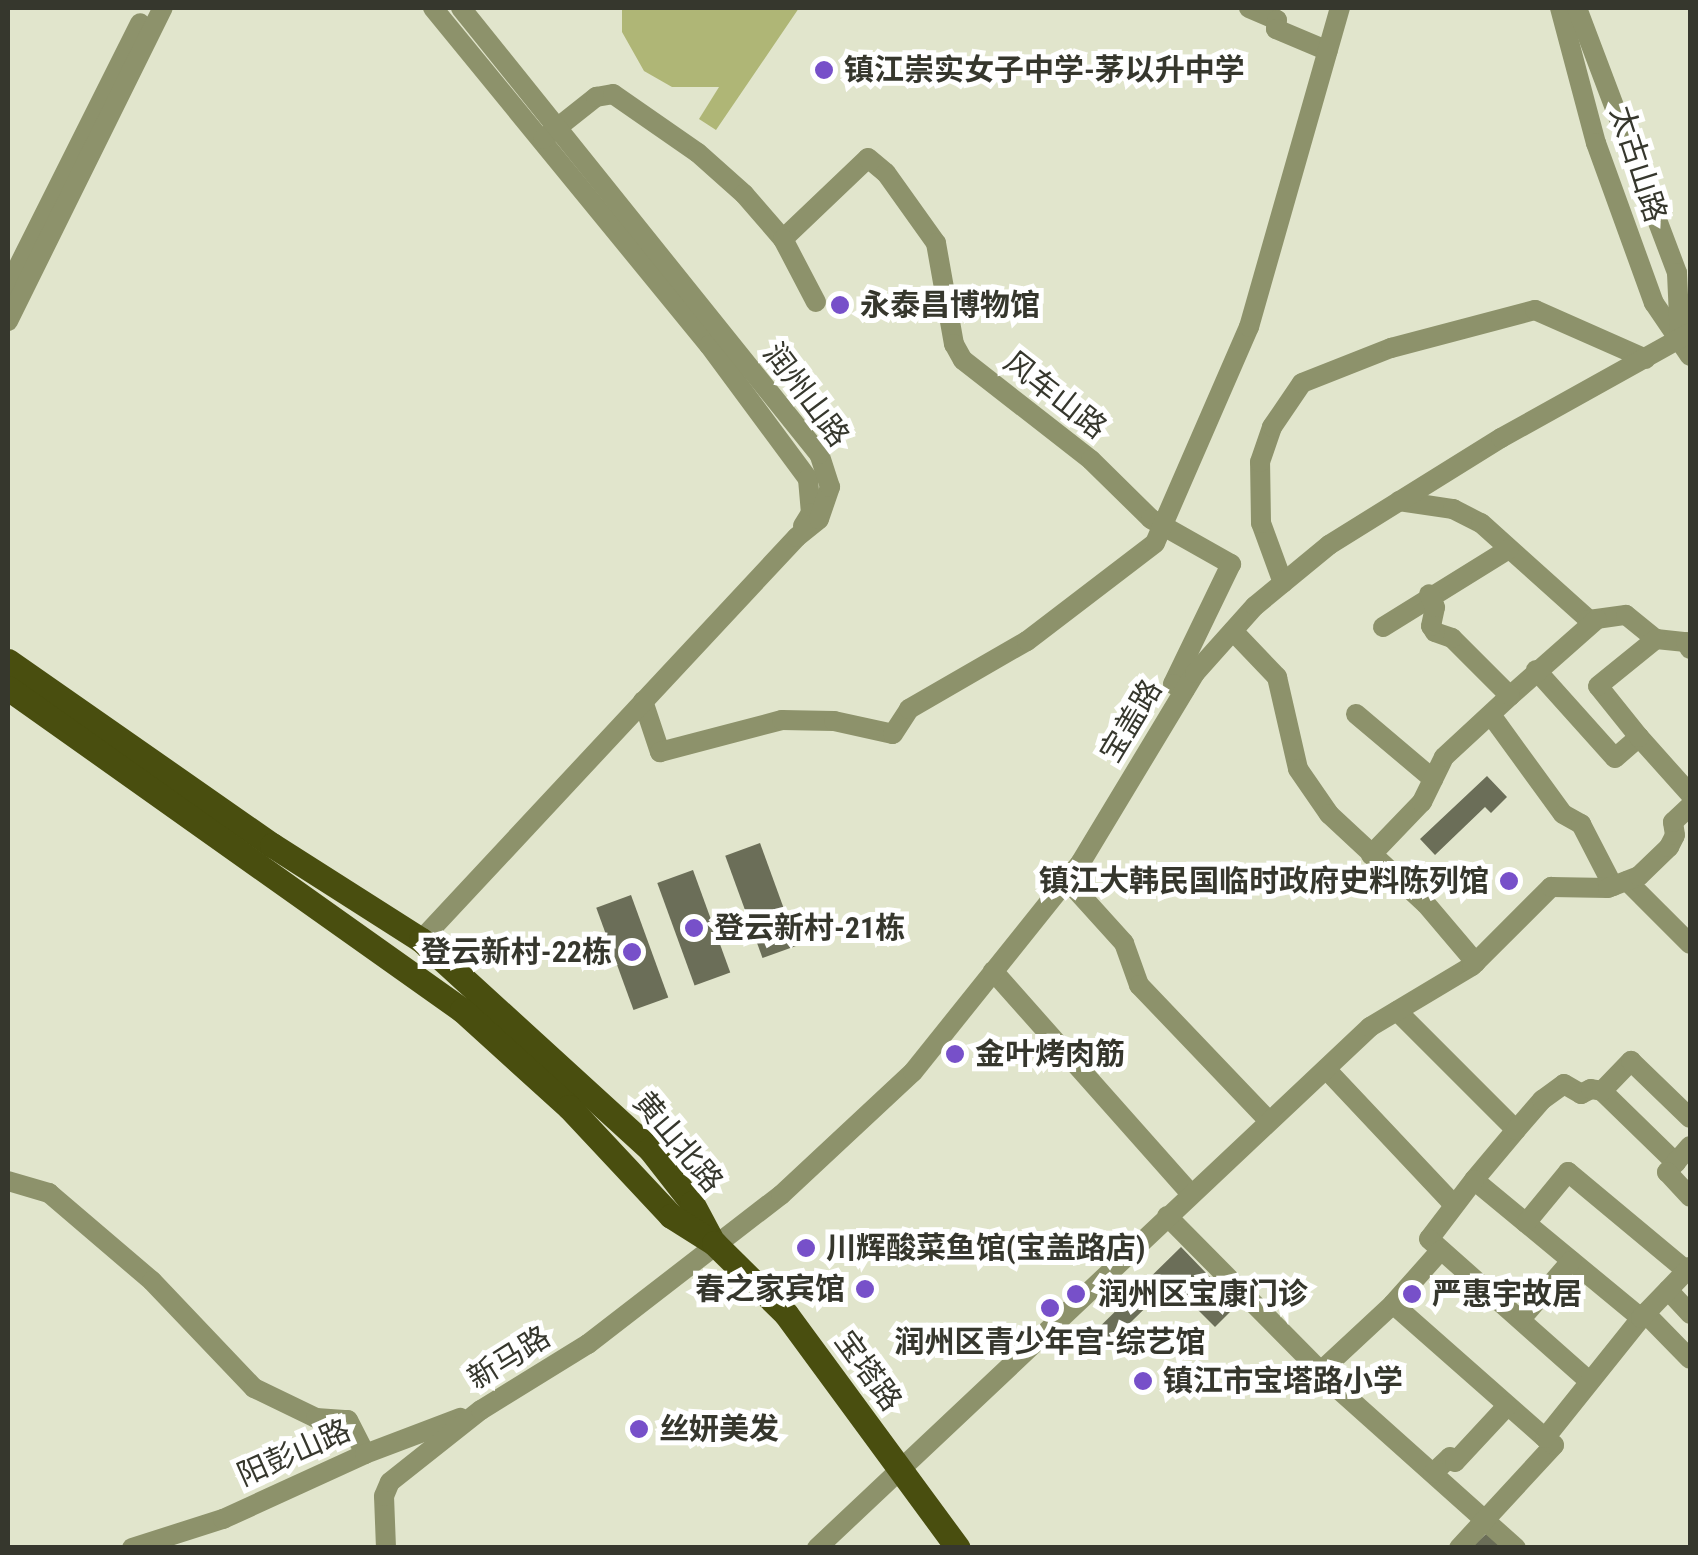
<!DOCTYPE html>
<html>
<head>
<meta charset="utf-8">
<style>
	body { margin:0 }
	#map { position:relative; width:1698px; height:1555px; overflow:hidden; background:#e1e5cc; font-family:"Roboto Condensed","Noto Sans SC",sans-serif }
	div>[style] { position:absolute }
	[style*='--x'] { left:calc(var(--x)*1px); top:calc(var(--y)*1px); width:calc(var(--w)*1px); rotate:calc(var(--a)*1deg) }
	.green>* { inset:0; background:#afb676 }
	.building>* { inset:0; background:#6b6e58; transform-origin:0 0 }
	.minor>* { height:20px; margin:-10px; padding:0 10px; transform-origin:10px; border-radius:10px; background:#8d926b }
	.major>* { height:25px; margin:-12.5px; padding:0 12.5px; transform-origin:12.5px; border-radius:12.5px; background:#494e0f }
	.dots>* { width:28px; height:28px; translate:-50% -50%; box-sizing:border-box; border:5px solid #fff; border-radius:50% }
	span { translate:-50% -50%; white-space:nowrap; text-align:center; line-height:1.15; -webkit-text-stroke:10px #fff; paint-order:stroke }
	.poi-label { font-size:30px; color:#36372d; font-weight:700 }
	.left { translate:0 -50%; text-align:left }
	.right { translate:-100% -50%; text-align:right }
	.street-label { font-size:30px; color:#36372d }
	.frame { position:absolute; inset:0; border:10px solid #36372d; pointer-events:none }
</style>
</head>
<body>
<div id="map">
	<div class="green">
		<div style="clip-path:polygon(622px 8px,799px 8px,716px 130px,699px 119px,719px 87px,672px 87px,644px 71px,622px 32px)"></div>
	</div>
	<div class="building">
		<div style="clip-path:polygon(1487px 776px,1507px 797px,1491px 813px,1485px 807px,1435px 855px,1420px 839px)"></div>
		<div style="left:760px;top:843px;width:109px;height:37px;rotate:70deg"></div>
		<div style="left:693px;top:870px;width:109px;height:38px;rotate:70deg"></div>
		<div style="left:631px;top:895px;width:109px;height:37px;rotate:70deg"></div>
		<div style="clip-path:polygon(1181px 1247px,1237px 1305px,1215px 1327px,1171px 1283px,1093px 1359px,1080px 1346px)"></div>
		<div style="clip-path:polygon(1487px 1533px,1502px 1548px,1471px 1548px)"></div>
	</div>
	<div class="minor">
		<div style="--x:433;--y:8;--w:436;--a:50.7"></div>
		<div style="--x:709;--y:345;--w:167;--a:53.5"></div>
		<div style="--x:808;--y:479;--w:34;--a:85"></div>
		<div style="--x:811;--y:513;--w:15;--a:122"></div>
		<div style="--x:1249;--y:8;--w:30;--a:23"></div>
		<div style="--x:1277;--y:20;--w:9;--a:96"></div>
		<div style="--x:1276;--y:29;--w:56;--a:22.9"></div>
		<div style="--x:1560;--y:8;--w:140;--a:75.1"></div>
		<div style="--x:1596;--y:143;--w:170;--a:70.1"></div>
		<div style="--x:1654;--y:303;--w:64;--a:55.8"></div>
		<div style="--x:1577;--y:8;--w:283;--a:69.3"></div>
		<div style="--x:1677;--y:273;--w:65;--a:87.4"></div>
		<div style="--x:543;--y:139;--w:68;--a:-38.4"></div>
		<div style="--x:596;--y:97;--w:17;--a:-10"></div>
		<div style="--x:613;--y:94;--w:103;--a:34.8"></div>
		<div style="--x:698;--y:153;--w:62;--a:41.7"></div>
		<div style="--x:744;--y:194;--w:60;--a:49.1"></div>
		<div style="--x:783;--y:239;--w:117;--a:-43.6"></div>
		<div style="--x:868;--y:158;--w:23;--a:40"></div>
		<div style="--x:886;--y:173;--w:86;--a:54.5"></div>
		<div style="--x:936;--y:243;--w:103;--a:79.9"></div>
		<div style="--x:954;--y:344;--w:18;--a:61"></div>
		<div style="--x:963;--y:360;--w:162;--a:38"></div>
		<div style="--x:1091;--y:460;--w:84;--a:44.5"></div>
		<div style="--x:1151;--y:519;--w:92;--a:29.4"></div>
		<div style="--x:1231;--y:564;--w:133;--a:115.8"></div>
		<div style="--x:1173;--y:684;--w:13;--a:27"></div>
		<div style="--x:783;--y:239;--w:71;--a:62.4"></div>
		<div style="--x:8;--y:287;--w:295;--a:-63.4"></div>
		<div style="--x:8;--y:321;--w:349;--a:-63.7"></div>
		<div style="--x:1399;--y:501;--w:55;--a:8.4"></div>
		<div style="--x:1453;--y:509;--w:31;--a:27"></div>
		<div style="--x:1481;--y:523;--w:145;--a:41.9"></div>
		<div style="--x:1589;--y:620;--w:37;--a:-8"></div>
		<div style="--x:1626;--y:615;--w:38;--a:39"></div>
		<div style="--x:1656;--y:639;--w:30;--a:6"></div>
		<div style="--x:1686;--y:642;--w:8;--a:60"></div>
		<div style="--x:1283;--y:583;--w:64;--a:-110.1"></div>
		<div style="--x:1261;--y:523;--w:61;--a:-90.9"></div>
		<div style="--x:1260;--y:462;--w:37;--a:-71"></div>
		<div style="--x:1272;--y:427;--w:53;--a:-55.7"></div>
		<div style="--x:1302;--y:383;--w:96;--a:-21.5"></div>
		<div style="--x:1391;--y:348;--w:149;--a:-14.8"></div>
		<div style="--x:1535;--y:310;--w:121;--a:23.8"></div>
		<div style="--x:1383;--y:627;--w:148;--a:-31.8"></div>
		<div style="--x:1233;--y:631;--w:64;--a:46.3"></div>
		<div style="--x:1277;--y:677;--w:94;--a:77.1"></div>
		<div style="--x:1298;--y:769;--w:55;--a:55.4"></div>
		<div style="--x:1329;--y:814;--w:132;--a:42.9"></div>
		<div style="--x:1426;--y:904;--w:77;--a:49.7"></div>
		<div style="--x:1536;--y:670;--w:118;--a:48.1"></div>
		<div style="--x:1615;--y:758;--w:32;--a:-41"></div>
		<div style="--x:1639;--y:737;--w:76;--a:48.2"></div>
		<div style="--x:1510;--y:696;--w:116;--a:-41.5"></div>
		<div style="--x:643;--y:701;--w:54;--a:71.6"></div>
		<div style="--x:660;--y:752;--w:126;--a:-14.7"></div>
		<div style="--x:782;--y:720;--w:52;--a:1.1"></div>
		<div style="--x:834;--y:721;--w:60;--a:12.4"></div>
		<div style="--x:893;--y:734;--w:30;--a:-57"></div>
		<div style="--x:909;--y:709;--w:136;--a:-30"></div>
		<div style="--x:1027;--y:641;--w:161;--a:-37.4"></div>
		<div style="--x:1155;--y:543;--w:236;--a:-66.5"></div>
		<div style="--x:1249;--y:327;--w:332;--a:-74.1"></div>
		<div style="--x:1356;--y:714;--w:101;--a:40.2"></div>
		<div style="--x:1491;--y:715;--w:122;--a:54"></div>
		<div style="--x:1563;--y:814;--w:21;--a:29"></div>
		<div style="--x:1581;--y:824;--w:70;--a:62.7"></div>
		<div style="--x:1639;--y:737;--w:65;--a:-128.8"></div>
		<div style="--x:1598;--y:686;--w:75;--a:-39"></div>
		<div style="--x:1371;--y:855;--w:74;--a:-46.1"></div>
		<div style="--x:1422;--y:802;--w:50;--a:-63.9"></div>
		<div style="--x:1444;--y:757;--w:90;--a:-42.7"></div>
		<div style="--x:1510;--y:696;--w:82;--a:-135"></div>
		<div style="--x:1452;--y:638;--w:18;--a:-161"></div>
		<div style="--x:1435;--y:632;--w:7;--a:-124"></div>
		<div style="--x:1431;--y:626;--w:19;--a:-78"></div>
		<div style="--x:1435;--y:607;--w:14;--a:-115"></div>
		<div style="--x:1067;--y:880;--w:85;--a:47.9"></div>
		<div style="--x:1124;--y:943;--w:45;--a:70.3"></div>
		<div style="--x:1139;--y:985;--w:188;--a:46.3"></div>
		<div style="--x:1627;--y:881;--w:89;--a:45"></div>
		<div style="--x:421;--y:940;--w:551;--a:-46.99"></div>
		<div style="--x:797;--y:537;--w:28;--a:-39"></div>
		<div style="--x:819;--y:519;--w:34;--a:-71"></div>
		<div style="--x:830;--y:487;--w:35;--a:-108"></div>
		<div style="--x:819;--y:454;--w:572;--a:-128.75"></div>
		<div style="--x:993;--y:971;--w:298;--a:48.4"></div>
		<div style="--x:1397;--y:1011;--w:168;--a:45"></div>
		<div style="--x:1516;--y:1130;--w:65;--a:130"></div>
		<div style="--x:1474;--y:1180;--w:217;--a:39.6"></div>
		<div style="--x:1326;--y:1069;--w:187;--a:46.7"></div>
		<div style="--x:1602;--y:1091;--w:103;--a:44.2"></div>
		<div style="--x:1516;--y:1130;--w:40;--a:-49"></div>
		<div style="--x:1542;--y:1100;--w:27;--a:-36"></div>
		<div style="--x:1564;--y:1084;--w:20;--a:30"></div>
		<div style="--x:1581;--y:1094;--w:11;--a:-27"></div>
		<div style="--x:1591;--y:1089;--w:11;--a:10"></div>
		<div style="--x:1602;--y:1091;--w:42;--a:-46"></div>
		<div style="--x:1631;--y:1061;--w:82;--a:44"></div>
		<div style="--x:1690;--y:1146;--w:35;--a:131"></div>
		<div style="--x:1667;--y:1172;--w:34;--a:47"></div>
		<div style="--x:1474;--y:1180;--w:74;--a:127.3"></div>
		<div style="--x:1429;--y:1239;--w:214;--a:41.6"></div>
		<div style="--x:8;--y:1181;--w:43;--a:16.3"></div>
		<div style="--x:49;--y:1193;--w:135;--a:40.5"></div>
		<div style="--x:152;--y:1281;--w:148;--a:46.4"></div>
		<div style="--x:254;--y:1388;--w:69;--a:25.8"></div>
		<div style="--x:316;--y:1418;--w:32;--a:4"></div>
		<div style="--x:348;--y:1420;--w:38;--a:63"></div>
		<div style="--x:1167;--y:1216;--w:242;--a:45.3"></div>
		<div style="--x:1337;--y:1388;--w:240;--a:41.8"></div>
		<div style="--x:1526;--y:1223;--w:66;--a:-50.5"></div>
		<div style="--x:1568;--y:1172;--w:155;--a:39.8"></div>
		<div style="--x:1668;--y:1290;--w:33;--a:47"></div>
		<div style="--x:1393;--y:1304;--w:203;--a:41.4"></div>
		<div style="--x:1645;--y:1313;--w:64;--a:45.6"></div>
		<div style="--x:1521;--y:1319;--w:77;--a:-49.2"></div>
		<div style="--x:1321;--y:1371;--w:98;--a:-42.9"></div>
		<div style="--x:1393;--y:1304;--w:72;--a:-48.4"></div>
		<div style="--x:1433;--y:1473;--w:23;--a:-43"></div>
		<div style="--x:1450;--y:1457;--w:7;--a:45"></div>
		<div style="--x:1455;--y:1462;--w:76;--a:-47.1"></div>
		<div style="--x:132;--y:1548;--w:96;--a:-17.7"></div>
		<div style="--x:223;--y:1519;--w:156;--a:-24.6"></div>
		<div style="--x:365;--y:1454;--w:102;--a:-20.8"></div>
		<div style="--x:386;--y:1548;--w:52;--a:-92.2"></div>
		<div style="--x:384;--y:1496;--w:15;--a:-67"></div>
		<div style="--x:390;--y:1482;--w:116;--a:-38.4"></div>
		<div style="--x:481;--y:1410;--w:126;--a:-31.7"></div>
		<div style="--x:588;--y:1344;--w:244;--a:-37.7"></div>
		<div style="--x:781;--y:1195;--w:180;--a:-43"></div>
		<div style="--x:913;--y:1072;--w:269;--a:-51.3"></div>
		<div style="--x:1081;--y:862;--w:221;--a:-58.9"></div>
		<div style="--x:1195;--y:673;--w:90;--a:-48.2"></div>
		<div style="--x:1255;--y:606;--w:96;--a:-39.5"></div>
		<div style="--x:1329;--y:545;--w:203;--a:-31.9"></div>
		<div style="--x:1501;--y:438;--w:216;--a:-29.1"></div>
		<div style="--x:817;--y:1548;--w:760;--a:-43.29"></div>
		<div style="--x:1370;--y:1027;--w:119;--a:-30.9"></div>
		<div style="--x:1472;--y:966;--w:112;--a:-45"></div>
		<div style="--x:1551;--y:887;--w:57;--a:1"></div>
		<div style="--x:1608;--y:888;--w:33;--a:-21"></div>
		<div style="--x:1639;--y:876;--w:42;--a:-44"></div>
		<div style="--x:1669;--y:847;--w:13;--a:-63"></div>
		<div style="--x:1675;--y:835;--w:13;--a:-99"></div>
		<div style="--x:1673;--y:822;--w:23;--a:-43"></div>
		<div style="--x:1459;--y:1548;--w:140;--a:-47.3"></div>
		<div style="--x:1554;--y:1445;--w:11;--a:-142"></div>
		<div style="--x:1545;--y:1438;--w:154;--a:-51.3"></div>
		<div style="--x:1641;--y:1318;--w:71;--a:-46.1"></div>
	</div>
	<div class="major">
		<div style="--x:8;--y:661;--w:322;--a:34.9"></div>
		<div style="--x:272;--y:845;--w:177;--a:32.5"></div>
		<div style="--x:421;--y:940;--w:310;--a:42.4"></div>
		<div style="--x:650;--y:1149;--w:68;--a:52.1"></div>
		<div style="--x:692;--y:1203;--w:40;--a:62"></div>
		<div style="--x:8;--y:688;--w:557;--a:35.35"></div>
		<div style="--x:462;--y:1010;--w:144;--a:42.2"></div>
		<div style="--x:569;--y:1107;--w:149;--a:46.9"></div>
		<div style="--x:671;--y:1216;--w:51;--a:32.1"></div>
		<div style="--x:714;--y:1243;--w:101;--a:44.6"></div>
		<div style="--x:786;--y:1314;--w:290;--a:53.7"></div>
	</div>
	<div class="dots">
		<div style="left:824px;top:70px;background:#7750c9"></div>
		<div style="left:840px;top:305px;background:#7750c9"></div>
		<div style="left:1509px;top:881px;background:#7750c9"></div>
		<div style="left:694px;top:928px;background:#7750c9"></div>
		<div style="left:632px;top:952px;background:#7750c9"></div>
		<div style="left:955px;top:1054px;background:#7750c9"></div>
		<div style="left:806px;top:1248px;background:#7750c9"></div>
		<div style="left:865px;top:1289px;background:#7750c9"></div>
		<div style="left:1076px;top:1294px;background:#7750c9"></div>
		<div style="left:1412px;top:1294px;background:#7750c9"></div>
		<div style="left:1050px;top:1308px;background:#7750c9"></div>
		<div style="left:1143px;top:1381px;background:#7750c9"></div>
		<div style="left:639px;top:1429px;background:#7750c9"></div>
	</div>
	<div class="poi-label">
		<span class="left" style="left:844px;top:70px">镇江崇实女子中学-茅以升中学</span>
		<span class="left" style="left:860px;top:305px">永泰昌博物馆</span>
		<span class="right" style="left:1489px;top:881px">镇江大韩民国临时政府史料陈列馆</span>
		<span class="left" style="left:714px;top:928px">登云新村-21栋</span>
		<span class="right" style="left:612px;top:952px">登云新村-22栋</span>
		<span class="left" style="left:975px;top:1054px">金叶烤肉筋</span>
		<span class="left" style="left:826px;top:1248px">川辉酸菜鱼馆(宝盖路店)</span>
		<span class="right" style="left:845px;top:1289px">春之家宾馆</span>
		<span class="left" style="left:1098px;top:1294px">润州区宝康门诊</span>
		<span class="left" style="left:1432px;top:1294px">严惠宇故居</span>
		<span style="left:1050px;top:1342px">润州区青少年宫-综艺馆</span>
		<span class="left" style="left:1163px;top:1381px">镇江市宝塔路小学</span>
		<span class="left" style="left:659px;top:1429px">丝妍美发</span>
	</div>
	<div class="street-label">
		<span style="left:1638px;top:164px;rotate:72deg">太古山路</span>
		<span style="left:806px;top:395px;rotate:53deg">润州山路</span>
		<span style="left:1055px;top:395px;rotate:38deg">风车山路</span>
		<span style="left:1131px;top:721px;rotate:-59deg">宝盖路</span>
		<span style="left:678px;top:1142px;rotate:50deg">黄山北路</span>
		<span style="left:509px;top:1358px;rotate:-32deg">新马路</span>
		<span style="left:868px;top:1371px;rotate:54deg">宝塔路</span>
		<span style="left:294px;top:1453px;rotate:-24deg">阳彭山路</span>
	</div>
	<div class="frame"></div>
</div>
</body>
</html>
